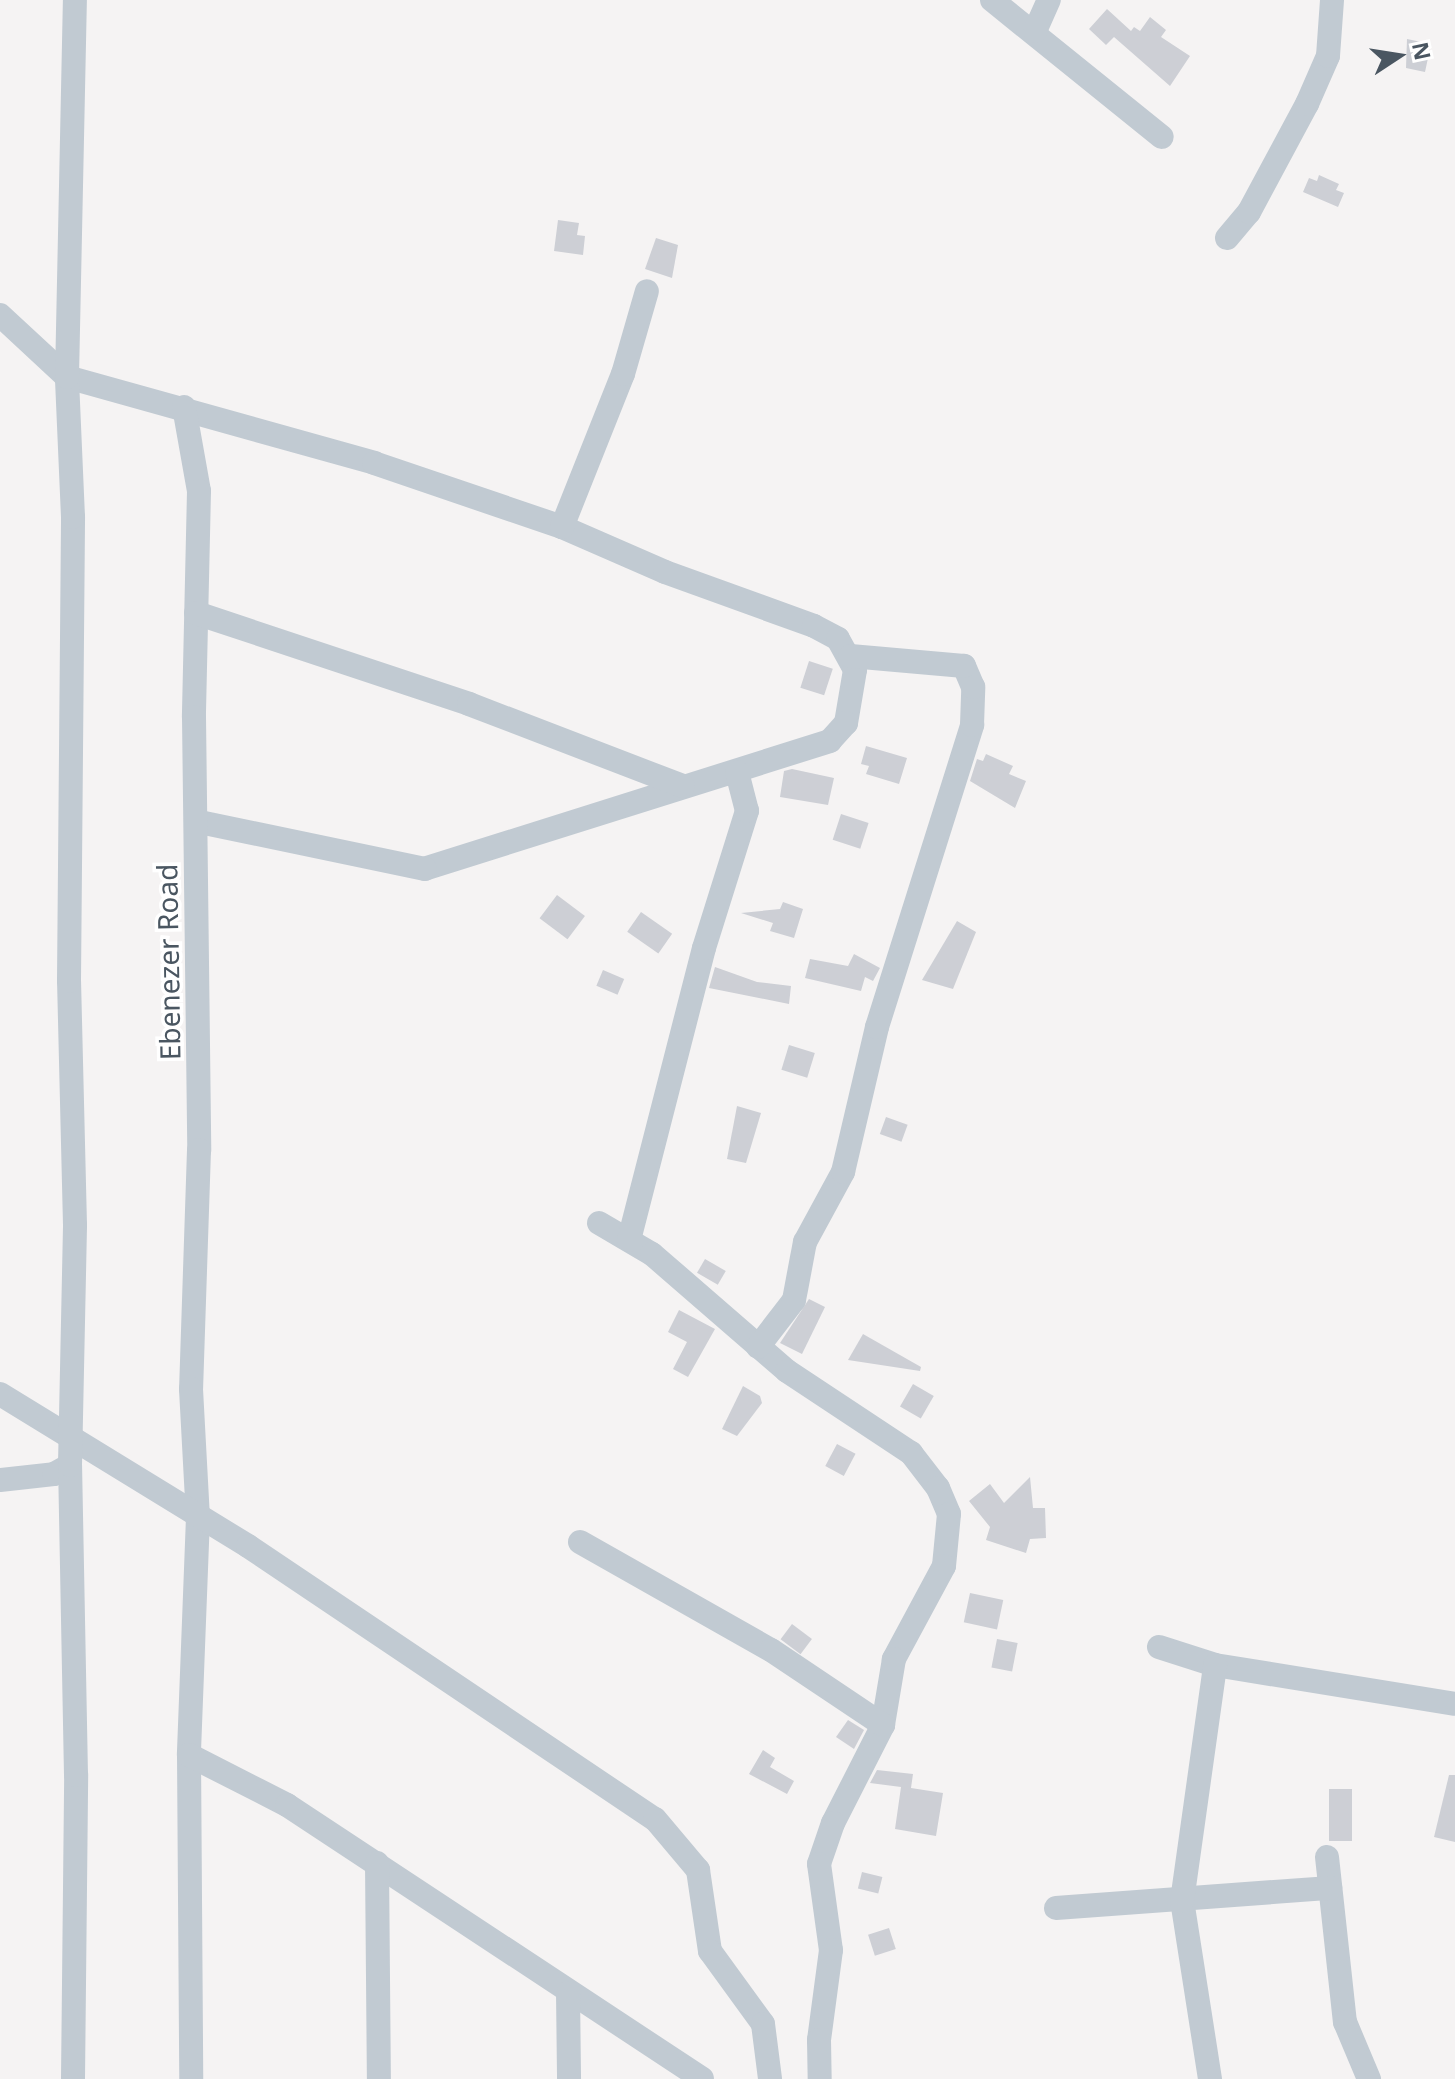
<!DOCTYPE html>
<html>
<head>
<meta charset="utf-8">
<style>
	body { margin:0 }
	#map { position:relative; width:1455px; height:2079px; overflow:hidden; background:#f5f3f3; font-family:"Noto Sans",sans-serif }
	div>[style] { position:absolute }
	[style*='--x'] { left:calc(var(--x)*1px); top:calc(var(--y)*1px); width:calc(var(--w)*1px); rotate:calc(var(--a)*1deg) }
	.building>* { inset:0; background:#cdcfd5; transform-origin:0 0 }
	.street>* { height:24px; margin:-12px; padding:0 12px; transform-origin:12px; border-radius:12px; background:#c1cad2 }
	span { translate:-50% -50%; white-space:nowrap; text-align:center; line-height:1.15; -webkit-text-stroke:7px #fff; paint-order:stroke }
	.street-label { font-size:28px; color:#4a5661 }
	.north { position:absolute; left:1359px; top:16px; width:80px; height:80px; -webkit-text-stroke:6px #fff; paint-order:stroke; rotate:78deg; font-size:22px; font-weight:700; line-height:32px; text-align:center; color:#4a5661 }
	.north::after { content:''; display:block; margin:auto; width:28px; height:36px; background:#4a5661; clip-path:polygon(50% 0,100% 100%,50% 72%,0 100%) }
</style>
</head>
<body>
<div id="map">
	<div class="building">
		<div style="clip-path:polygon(1107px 9px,1131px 31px,1134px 27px,1140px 31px,1150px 17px,1166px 30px,1161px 37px,1190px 56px,1170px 86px,1114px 37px,1106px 45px,1089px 29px)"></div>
		<div style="clip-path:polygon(1407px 39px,1431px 44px,1425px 72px,1406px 68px)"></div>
		<div style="clip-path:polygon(1319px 175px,1339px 184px,1336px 190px,1344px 193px,1338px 207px,1303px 192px,1309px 178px,1317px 181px)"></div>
		<div style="clip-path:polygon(558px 220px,579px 223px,577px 235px,585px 236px,583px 255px,554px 251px)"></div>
		<div style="clip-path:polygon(656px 238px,678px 245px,672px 278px,645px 269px)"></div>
		<div style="left:809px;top:661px;width:25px;height:28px;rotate:18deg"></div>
		<div style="clip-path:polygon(866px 746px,907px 758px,899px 784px,866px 774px,869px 766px,861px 764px)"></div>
		<div style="clip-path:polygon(986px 754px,1013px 766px,1009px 774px,1026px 781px,1015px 808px,970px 781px,977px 759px,983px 761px)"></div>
		<div style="clip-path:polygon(792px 769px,834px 778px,828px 805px,780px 797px,784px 771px)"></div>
		<div style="left:841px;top:814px;width:29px;height:27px;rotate:18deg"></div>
		<div style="left:557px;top:895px;width:35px;height:29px;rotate:37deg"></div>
		<div style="clip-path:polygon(783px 902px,803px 909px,794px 938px,770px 931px,773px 923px,741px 913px,780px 909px)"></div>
		<div style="left:641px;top:912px;width:38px;height:24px;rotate:35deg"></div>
		<div style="clip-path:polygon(957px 921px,976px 932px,953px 989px,922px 980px)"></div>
		<div style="clip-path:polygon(854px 954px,880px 968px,873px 981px,865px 977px,861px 991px,805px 978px,810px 959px,848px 966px)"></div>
		<div style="clip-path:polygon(715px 967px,757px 982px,791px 986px,789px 1004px,709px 988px)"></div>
		<div style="left:603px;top:970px;width:23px;height:17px;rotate:23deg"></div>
		<div style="left:789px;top:1045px;width:27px;height:26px;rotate:17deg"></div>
		<div style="clip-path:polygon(737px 1106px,761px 1113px,746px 1163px,727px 1159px)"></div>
		<div style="left:886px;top:1117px;width:23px;height:18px;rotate:20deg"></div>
		<div style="left:705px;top:1259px;width:24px;height:16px;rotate:30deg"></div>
		<div style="clip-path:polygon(809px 1299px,825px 1307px,802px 1354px,780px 1343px)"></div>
		<div style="clip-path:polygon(679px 1310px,715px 1329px,688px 1377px,673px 1369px,687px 1342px,668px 1332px)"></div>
		<div style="clip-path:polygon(863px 1334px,921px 1367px,920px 1371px,848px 1360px)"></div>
		<div style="left:913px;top:1384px;width:24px;height:26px;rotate:30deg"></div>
		<div style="clip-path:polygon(743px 1386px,760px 1396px,762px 1403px,737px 1436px,722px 1429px)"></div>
		<div style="left:837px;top:1444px;width:21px;height:25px;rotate:28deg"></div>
		<div style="clip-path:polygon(1030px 1477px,1033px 1508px,1045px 1508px,1046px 1538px,1030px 1539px,1026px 1553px,986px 1540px,990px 1527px,969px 1501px,990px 1484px,1004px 1503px)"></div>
		<div style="left:970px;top:1593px;width:34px;height:30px;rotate:12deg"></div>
		<div style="left:792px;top:1624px;width:25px;height:19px;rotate:37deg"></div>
		<div style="left:997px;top:1639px;width:21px;height:29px;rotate:11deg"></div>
		<div style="clip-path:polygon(848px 1720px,864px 1730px,854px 1749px,836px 1737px)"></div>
		<div style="clip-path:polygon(763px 1750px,775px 1758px,770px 1767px,794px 1781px,787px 1794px,749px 1774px)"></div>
		<div style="clip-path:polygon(877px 1770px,913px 1774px,911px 1788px,943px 1793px,936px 1836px,895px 1829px,901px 1787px,870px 1783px)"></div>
		<div style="clip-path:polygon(1449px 1775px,1455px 1775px,1455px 1842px,1434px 1837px)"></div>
		<div style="left:1329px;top:1789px;width:23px;height:52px"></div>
		<div style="left:862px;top:1872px;width:21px;height:17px;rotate:14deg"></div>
		<div style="left:889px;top:1928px;width:22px;height:22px;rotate:72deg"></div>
	</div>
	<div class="street">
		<div style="--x:992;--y:0;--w:218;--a:38.9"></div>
		<div style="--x:1035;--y:31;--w:34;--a:-66"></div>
		<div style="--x:1227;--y:238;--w:34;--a:-50"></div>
		<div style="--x:1249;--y:212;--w:123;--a:-61.8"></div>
		<div style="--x:1307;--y:104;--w:52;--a:-66.4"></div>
		<div style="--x:1328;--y:56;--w:56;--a:-85.9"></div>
		<div style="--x:0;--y:315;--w:91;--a:42.8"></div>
		<div style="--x:67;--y:377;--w:319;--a:15.6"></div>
		<div style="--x:374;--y:463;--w:199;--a:18.8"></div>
		<div style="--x:562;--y:527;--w:112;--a:23.6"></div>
		<div style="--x:665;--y:572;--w:158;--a:19.9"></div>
		<div style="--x:814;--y:626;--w:27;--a:28"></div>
		<div style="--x:838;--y:639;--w:35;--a:61"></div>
		<div style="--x:855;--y:670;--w:54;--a:99.6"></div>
		<div style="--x:846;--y:723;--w:24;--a:132"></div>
		<div style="--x:830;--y:741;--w:425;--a:162.5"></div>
		<div style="--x:425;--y:869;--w:234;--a:-168.2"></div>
		<div style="--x:184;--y:407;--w:85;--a:79.9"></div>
		<div style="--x:199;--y:491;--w:226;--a:91.3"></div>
		<div style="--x:194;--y:717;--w:433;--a:89.3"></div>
		<div style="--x:199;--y:1150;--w:239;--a:91.9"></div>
		<div style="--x:191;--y:1389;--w:128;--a:86.9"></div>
		<div style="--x:198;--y:1517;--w:238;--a:92.2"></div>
		<div style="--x:189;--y:1755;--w:324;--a:89.6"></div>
		<div style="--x:562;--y:527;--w:165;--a:-68.3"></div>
		<div style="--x:623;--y:374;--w:86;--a:-73.9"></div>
		<div style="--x:196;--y:613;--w:288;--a:18.4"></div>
		<div style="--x:469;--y:704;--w:229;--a:21"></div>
		<div style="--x:599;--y:1223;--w:61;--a:30.3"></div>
		<div style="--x:652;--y:1254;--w:179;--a:40.9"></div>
		<div style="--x:787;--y:1371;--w:149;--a:33.5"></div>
		<div style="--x:911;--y:1453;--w:44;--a:52.4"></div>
		<div style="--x:938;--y:1488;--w:28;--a:67"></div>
		<div style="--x:949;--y:1514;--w:52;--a:95.5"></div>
		<div style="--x:944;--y:1566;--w:106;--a:118.3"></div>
		<div style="--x:894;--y:1659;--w:67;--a:99.5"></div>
		<div style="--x:883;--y:1725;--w:110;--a:117"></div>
		<div style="--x:833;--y:1823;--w:43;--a:108.9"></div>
		<div style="--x:819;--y:1864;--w:87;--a:82.1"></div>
		<div style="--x:831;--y:1950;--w:91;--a:97.6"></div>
		<div style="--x:819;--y:2040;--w:39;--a:89"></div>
		<div style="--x:629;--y:1240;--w:301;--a:-75.6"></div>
		<div style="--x:704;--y:948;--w:144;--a:-72.6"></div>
		<div style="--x:747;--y:811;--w:40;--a:-104.4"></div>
		<div style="--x:758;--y:1347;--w:59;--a:-52.5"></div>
		<div style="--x:794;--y:1300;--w:59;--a:-79.3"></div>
		<div style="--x:805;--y:1242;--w:80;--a:-61.5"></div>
		<div style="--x:843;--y:1172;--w:149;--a:-76.8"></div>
		<div style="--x:877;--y:1027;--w:317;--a:-72.5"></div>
		<div style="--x:972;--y:725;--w:38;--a:-88"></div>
		<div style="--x:973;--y:687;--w:23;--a:-113"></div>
		<div style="--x:964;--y:666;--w:114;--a:-175"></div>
		<div style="--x:0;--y:1394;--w:291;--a:31.5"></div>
		<div style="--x:248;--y:1546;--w:490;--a:33.9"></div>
		<div style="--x:655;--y:1819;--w:67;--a:49.9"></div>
		<div style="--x:698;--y:1870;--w:82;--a:81.6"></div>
		<div style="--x:710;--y:1951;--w:90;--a:54"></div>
		<div style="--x:763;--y:2024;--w:55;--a:82.7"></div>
		<div style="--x:0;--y:1480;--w:54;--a:-6.3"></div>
		<div style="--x:54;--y:1474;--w:18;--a:-29"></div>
		<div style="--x:580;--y:1542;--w:219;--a:29.5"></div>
		<div style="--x:771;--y:1650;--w:135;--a:33.8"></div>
		<div style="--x:1159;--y:1647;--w:59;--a:17.8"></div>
		<div style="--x:1215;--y:1665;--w:243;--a:9.2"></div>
		<div style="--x:189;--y:1755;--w:110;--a:27"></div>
		<div style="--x:287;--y:1805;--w:497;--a:33.4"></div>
		<div style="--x:1327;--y:1857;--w:166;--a:83.8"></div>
		<div style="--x:1345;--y:2022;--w:62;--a:67.2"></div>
		<div style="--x:377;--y:1863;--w:216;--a:89.5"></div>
		<div style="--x:1056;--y:1908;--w:275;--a:-4.2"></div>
		<div style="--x:568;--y:1993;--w:86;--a:89.3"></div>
		<div style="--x:73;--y:2079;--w:304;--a:-89.4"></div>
		<div style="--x:76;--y:1775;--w:310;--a:-91.1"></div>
		<div style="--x:70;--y:1465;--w:240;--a:-88.8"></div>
		<div style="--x:75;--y:1225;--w:244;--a:-91.4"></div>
		<div style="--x:69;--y:981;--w:464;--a:-89.5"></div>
		<div style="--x:73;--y:517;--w:140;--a:-92.5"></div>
		<div style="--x:67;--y:377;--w:377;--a:-88.8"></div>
		<div style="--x:1210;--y:2079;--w:180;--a:-98.9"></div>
		<div style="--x:1182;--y:1901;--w:238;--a:-82"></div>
	</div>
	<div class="street-label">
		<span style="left:168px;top:962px;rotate:-91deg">Ebenezer Road</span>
	</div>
	<div class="north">N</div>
</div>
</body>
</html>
